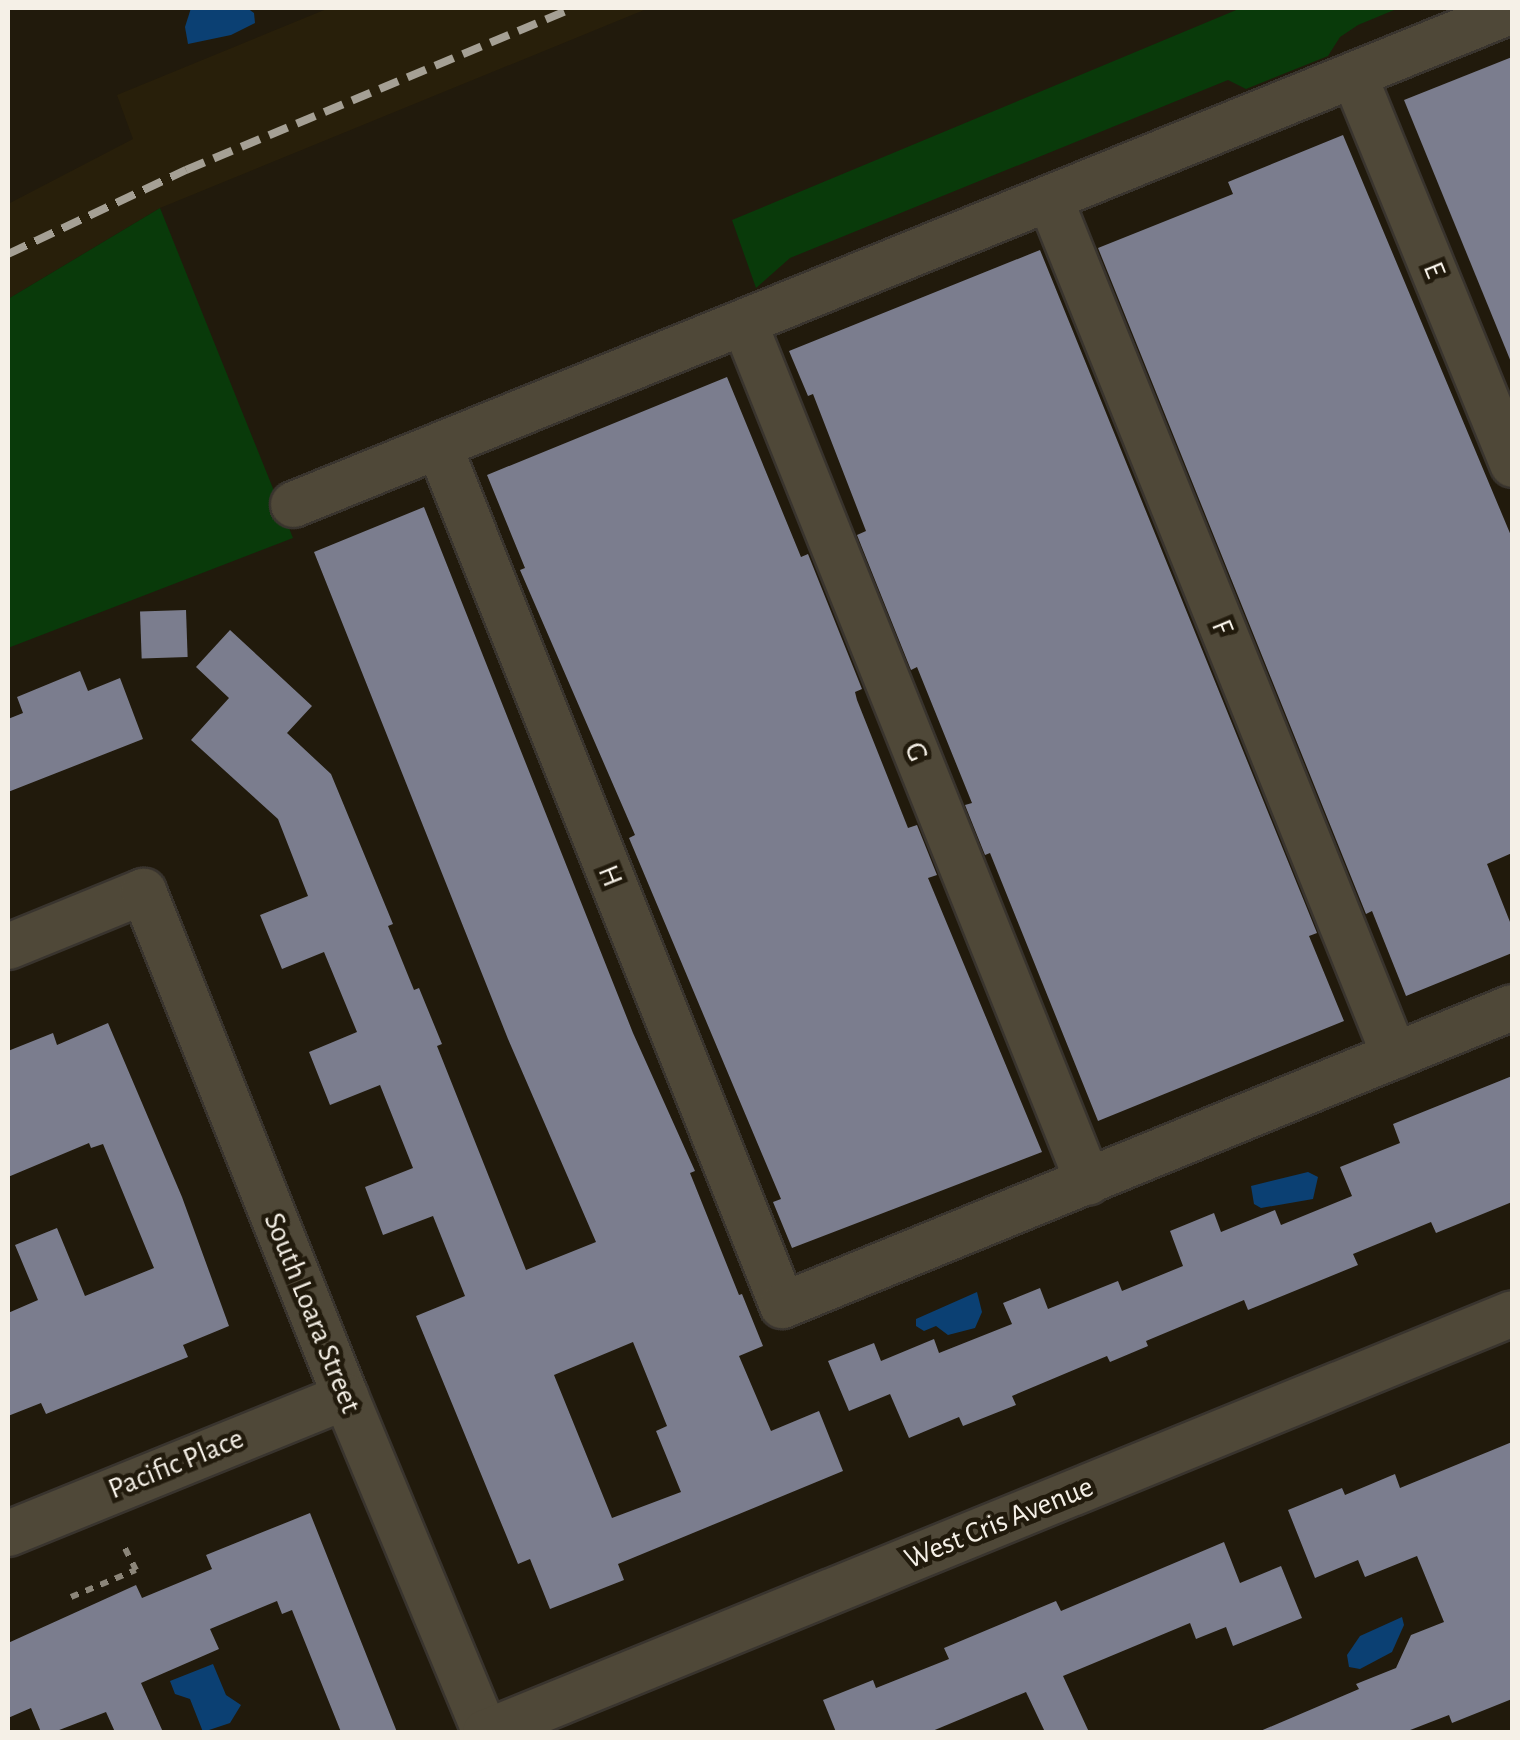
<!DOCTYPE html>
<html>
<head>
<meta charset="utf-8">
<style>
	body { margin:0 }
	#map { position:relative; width:1520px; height:1740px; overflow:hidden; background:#211a0c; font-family:"Alegreya Sans",sans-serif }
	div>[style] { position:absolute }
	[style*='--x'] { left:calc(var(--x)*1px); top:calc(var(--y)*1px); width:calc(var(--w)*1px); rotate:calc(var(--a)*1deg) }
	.built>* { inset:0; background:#281f0a }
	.green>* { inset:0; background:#093a0a }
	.water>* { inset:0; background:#0b4073 }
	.building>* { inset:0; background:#7b7d8e; transform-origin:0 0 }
	.path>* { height:6px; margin-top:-3px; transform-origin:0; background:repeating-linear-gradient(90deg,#8b8579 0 8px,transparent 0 16px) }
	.roads { filter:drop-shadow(2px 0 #39342e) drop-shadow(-2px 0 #39342e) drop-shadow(0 2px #39342e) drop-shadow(0 -2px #39342e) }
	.minor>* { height:45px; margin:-22.5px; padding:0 22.5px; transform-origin:22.5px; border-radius:22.5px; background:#4f4838 }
	.rail>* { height:8px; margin-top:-4px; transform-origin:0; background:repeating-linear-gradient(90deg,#a5a095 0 20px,transparent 0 30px) }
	span { translate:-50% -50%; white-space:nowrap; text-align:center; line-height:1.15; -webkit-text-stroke:9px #211a0c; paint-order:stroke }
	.street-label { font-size:30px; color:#f5f0e7 }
	.frame { position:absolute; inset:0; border:10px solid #f5f0e7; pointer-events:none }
</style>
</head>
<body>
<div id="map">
	<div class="built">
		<div style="clip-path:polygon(329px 8px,649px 8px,160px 208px,8px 299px,8px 204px,133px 139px,117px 95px)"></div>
	</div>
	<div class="green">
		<div style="clip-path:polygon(1241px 8px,1399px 8px,1358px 25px,1340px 37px,1328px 56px,1246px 89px,1228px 80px,790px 258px,756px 288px,732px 220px)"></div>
		<div style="clip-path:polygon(160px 208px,293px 538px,8px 648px,8px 299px)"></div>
	</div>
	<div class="water">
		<div style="clip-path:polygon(191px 8px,247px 8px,254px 13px,255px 23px,231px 35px,188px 44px,185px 27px)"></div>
		<div style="clip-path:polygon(1308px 1172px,1318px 1177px,1313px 1199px,1261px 1208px,1254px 1204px,1251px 1186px)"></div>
		<div style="clip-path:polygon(977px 1292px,982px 1312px,975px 1328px,948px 1335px,936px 1326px,924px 1331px,916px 1326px,916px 1319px)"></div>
		<div style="clip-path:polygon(1402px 1617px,1404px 1625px,1392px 1652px,1360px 1669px,1349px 1667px,1347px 1655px,1360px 1636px)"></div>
		<div style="clip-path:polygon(213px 1664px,226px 1695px,241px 1705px,230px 1723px,203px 1732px,190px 1699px,175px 1694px,170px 1681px)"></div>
	</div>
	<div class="building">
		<div style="clip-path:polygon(1512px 57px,1512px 362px,1511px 362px,1404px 100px)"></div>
		<div style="clip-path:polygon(1343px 135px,1512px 538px,1512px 853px,1487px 864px,1512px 927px,1512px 953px,1406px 996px,1372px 911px,1366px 914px,1098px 248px,1233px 194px,1228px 182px)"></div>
		<div style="clip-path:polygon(1040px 250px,1317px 933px,1309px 936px,1344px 1021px,1098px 1121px,990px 853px,985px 855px,965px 805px,972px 803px,917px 667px,911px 670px,857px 535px,866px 531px,813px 394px,808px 396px,789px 351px)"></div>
		<div style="clip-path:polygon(727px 377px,801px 557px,808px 554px,862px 689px,855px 692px,857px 700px,908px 828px,917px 825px,937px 875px,928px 878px,1042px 1152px,792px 1248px,773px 1202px,781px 1199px,629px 838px,635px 835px,520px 570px,525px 568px,487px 475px)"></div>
		<div style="clip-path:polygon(evenodd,424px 507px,633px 1033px,695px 1171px,690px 1173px,739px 1295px,742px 1294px,763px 1346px,739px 1356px,771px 1431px,819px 1411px,843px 1471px,618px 1564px,624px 1580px,550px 1609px,530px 1559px,518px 1564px,416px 1316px,465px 1296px,433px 1216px,383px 1235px,365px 1187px,413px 1168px,380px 1085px,330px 1105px,309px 1052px,357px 1032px,324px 952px,282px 969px,260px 915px,308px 896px,278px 819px,191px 740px,229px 698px,196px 667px,230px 630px,312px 706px,287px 733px,331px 774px,393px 924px,388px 926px,414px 990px,419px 988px,442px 1044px,437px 1046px,526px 1270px,596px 1242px,508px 1039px,314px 552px,424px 507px,633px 1342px,667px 1426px,656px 1431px,681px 1492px,612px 1518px,554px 1375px,633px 1342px)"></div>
		<div style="left:186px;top:610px;width:47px;height:46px;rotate:88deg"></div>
		<div style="clip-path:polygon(80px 671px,88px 691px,120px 678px,143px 739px,8px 792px,8px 719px,23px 713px,17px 697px)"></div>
		<div style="clip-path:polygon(108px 1023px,182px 1197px,229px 1326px,183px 1345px,188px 1357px,46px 1414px,41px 1403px,8px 1416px,8px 1313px,38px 1300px,15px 1245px,57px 1228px,85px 1296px,154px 1268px,103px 1144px,91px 1148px,89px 1143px,8px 1177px,8px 1051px,53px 1033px,57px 1045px)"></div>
		<div style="clip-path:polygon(1512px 1076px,1512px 1202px,1436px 1233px,1431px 1222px,1353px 1254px,1358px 1265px,1248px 1310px,1244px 1300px,1146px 1341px,1148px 1346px,1110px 1362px,1107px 1356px,1012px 1396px,1016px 1405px,963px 1426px,959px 1417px,909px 1438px,890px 1394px,849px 1411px,828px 1361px,874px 1343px,881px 1361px,934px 1339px,939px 1353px,1012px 1324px,1003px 1303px,1040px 1288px,1048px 1309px,1118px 1281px,1122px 1291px,1183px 1266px,1170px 1231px,1214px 1213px,1221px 1232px,1275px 1210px,1281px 1225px,1352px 1196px,1340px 1167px,1400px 1143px,1393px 1124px)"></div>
		<div style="clip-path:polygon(1512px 1442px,1512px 1699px,1452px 1723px,1449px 1715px,1405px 1732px,1258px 1732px,1359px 1689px,1356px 1684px,1396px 1668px,1411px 1635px,1444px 1622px,1417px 1556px,1365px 1577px,1358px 1560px,1315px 1578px,1288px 1510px,1342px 1488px,1345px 1495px,1395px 1474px,1400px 1488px)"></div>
		<div style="clip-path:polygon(310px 1513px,397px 1732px,341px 1732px,292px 1610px,282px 1614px,277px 1601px,210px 1629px,219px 1649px,141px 1683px,163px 1732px,115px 1732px,106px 1712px,54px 1732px,41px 1732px,31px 1708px,8px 1718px,8px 1643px,136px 1585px,142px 1598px,212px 1569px,206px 1555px)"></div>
		<div style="clip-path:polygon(1224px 1542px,1240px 1583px,1281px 1566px,1302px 1618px,1233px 1646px,1226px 1627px,1196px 1639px,1190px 1623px,1063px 1676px,1089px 1732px,1045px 1732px,1026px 1692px,930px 1732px,836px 1732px,823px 1700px,873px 1680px,876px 1688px,949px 1659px,944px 1648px,1056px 1601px,1061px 1611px)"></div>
	</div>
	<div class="path">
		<div style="--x:71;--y:1597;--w:70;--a:-22.6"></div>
		<div style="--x:136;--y:1570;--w:27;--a:-117"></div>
	</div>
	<div class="roads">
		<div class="minor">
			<div style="--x:1354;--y:76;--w:419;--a:67.8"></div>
			<div style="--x:1050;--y:200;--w:922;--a:68.08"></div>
			<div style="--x:744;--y:323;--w:925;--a:68.18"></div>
			<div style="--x:439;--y:447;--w:924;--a:68.21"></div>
			<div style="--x:782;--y:1305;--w:788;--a:-22.21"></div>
			<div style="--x:293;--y:504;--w:1315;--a:-22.06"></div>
			<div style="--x:8;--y:946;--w:146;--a:-22.2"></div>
			<div style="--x:143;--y:891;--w:544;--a:68.2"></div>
			<div style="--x:345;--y:1396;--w:364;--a:67.4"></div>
			<div style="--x:8;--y:1533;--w:364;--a:-22.1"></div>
			<div style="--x:485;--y:1732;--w:1109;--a:-22.19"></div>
		</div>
	</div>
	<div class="rail">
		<div style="--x:8;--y:254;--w:197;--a:-25.3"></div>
		<div style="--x:186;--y:170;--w:420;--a:-22.7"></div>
	</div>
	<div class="street-label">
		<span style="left:1434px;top:270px;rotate:68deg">E</span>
		<span style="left:1222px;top:627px;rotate:68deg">F</span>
		<span style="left:916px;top:752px;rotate:68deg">G</span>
		<span style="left:610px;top:876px;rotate:68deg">H</span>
		<span style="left:312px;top:1313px;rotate:68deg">South Loara Street</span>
		<span style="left:176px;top:1464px;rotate:-22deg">Pacific Place</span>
		<span style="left:999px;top:1523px;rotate:-22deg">West Cris Avenue</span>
	</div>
	<div class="frame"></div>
</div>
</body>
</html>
